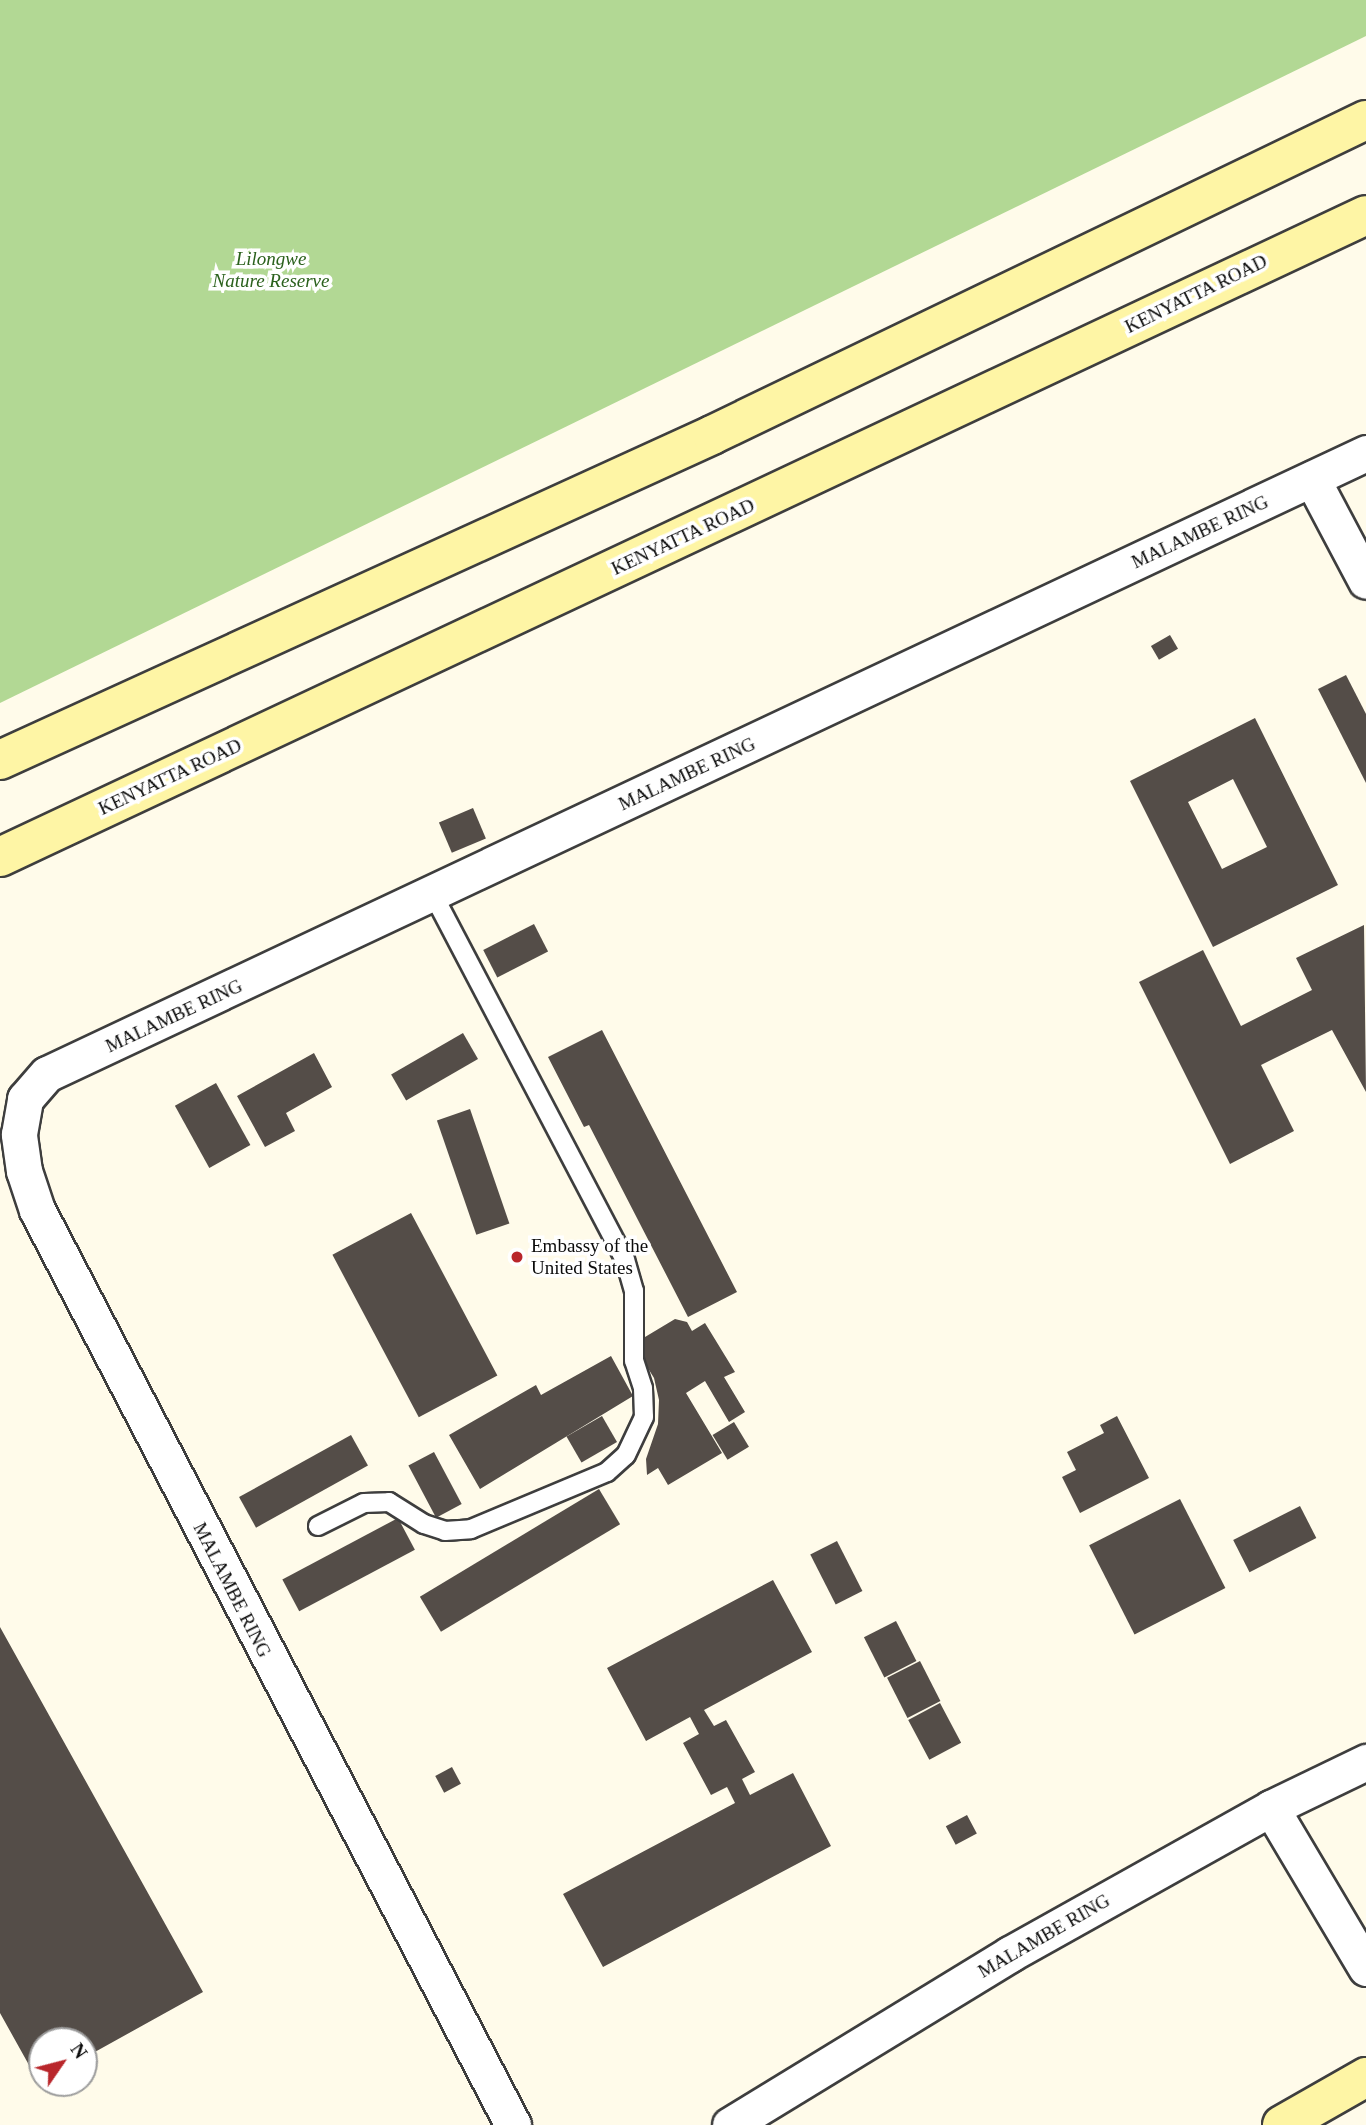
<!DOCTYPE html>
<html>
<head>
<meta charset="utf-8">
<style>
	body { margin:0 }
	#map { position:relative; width:1366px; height:2125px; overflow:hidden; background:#fffbea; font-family:Georgia,serif }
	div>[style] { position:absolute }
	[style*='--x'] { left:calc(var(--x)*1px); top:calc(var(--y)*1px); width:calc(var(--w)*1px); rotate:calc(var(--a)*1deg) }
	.forest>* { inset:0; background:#b2d894 }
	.building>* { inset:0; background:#544d48; transform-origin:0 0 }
	.roads { filter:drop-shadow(2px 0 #3e3e3e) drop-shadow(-2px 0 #3e3e3e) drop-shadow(0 2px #3e3e3e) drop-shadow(0 -2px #3e3e3e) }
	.lane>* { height:18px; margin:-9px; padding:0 9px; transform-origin:9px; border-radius:9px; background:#fff }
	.street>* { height:35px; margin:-17.5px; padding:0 17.5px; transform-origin:17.5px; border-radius:17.5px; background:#fff }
	.secondary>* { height:38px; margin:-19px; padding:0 19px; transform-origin:19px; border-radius:19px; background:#fef5a5 }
	.dots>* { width:19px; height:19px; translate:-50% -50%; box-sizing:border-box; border:4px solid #fff; border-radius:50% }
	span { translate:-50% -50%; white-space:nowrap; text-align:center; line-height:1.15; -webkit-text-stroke:7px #fff; paint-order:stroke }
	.park-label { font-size:19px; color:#2b611d; font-style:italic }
	.street-label { font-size:19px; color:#0b0b0b }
	.poi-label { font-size:19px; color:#0b0b0b }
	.left { translate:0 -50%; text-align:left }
	.north { position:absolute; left:28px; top:2027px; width:70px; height:70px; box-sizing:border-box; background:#fff; border:2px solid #9d9d9d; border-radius:50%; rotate:55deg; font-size:19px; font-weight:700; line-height:28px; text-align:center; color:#0b0b0b }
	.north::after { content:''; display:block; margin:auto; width:24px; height:32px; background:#b9262b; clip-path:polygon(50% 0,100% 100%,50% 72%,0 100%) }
</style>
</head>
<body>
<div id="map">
	<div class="forest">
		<div style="clip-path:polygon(0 0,1366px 0,1366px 36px,0 703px)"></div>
	</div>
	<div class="building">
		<div style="left:1170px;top:635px;width:16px;height:22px;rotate:60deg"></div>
		<div style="clip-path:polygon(1346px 675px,1366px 714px,1366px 783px,1318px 689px)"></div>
		<div style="clip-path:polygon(evenodd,1255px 718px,1338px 885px,1213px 947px,1130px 781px,1255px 718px,1233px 779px,1267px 847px,1222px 869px,1188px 802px,1233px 779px)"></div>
		<div style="left:473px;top:808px;width:33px;height:37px;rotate:67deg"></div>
		<div style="left:534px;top:924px;width:31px;height:57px;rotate:63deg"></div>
		<div style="clip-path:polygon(1364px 925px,1366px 1092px,1332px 1030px,1261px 1065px,1294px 1131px,1230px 1164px,1139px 982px,1203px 950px,1241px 1026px,1312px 990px,1296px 958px)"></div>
		<div style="clip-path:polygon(602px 1030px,737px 1292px,688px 1317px,589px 1125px,584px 1127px,548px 1057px)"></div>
		<div style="left:463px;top:1033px;width:30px;height:83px;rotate:60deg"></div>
		<div style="clip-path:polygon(314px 1053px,332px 1087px,286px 1113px,295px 1131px,265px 1147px,237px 1096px)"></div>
		<div style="left:216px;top:1083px;width:71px;height:47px;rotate:61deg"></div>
		<div style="left:470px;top:1109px;width:121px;height:35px;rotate:71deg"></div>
		<div style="left:411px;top:1213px;width:184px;height:89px;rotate:62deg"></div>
		<div style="clip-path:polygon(675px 1319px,687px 1322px,692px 1331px,705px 1323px,735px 1372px,724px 1377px,745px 1412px,729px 1422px,705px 1381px,686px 1393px,722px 1453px,668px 1485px,658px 1468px,647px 1475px,646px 1459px,658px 1424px,659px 1400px,654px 1378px,638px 1352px,640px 1340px)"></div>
		<div style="clip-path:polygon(611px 1356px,633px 1396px,480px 1489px,449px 1435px,536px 1385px,541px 1395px)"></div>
		<div style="left:602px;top:1416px;width:30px;height:41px;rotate:60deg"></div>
		<div style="clip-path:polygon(1117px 1416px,1149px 1478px,1080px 1513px,1062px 1477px,1076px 1470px,1067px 1452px,1104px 1433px,1100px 1425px)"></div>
		<div style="left:734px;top:1422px;width:29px;height:25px;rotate:59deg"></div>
		<div style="left:351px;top:1435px;width:35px;height:128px;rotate:61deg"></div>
		<div style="left:434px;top:1452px;width:59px;height:29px;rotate:62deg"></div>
		<div style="left:599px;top:1489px;width:41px;height:209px;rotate:59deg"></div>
		<div style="left:1180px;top:1499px;width:100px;height:102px;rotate:63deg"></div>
		<div style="left:1300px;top:1506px;width:36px;height:75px;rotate:63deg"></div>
		<div style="left:398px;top:1518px;width:36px;height:131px;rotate:62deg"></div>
		<div style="left:837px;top:1541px;width:56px;height:30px;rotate:63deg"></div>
		<div style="clip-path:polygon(773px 1580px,812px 1652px,704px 1710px,714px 1726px,726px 1720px,755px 1772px,742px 1779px,750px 1795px,793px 1773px,831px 1846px,603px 1967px,563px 1894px,735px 1803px,727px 1787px,711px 1795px,683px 1743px,699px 1734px,690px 1717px,646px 1741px,607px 1668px)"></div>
		<div style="left:896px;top:1621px;width:45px;height:36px;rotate:63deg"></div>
		<div style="clip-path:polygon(0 1627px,203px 1992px,84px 2058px,84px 2041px,42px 2041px,39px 2083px,0 2013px)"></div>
		<div style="left:920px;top:1661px;width:45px;height:37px;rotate:63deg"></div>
		<div style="left:940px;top:1703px;width:45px;height:36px;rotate:62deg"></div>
		<div style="left:452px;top:1767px;width:19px;height:19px;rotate:62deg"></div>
		<div style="left:967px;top:1815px;width:21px;height:24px;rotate:62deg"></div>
	</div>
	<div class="roads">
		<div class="lane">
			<div style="--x:318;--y:1526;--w:51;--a:-26.6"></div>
			<div style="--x:364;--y:1503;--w:25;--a:-2"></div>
			<div style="--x:389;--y:1502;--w:41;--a:32.2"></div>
			<div style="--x:424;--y:1524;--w:22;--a:18"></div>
			<div style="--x:445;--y:1531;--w:26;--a:-4"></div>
			<div style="--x:471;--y:1529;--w:147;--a:-22.7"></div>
			<div style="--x:607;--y:1472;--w:25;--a:-42"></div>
			<div style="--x:626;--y:1455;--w:42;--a:-64.7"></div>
			<div style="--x:644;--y:1417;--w:29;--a:-92"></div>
			<div style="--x:643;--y:1388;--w:28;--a:-108"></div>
			<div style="--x:634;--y:1361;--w:70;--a:-90"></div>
			<div style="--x:634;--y:1291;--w:32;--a:-106"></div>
			<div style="--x:625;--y:1260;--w:413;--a:-117.7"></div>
		</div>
		<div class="street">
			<div style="--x:1312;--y:479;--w:115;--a:62.1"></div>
			<div style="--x:1271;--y:1808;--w:186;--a:59.3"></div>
			<div style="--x:513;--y:2125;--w:1031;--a:-117.48"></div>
			<div style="--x:37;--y:1210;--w:41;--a:-108.4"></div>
			<div style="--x:24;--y:1171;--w:37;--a:-98"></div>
			<div style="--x:19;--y:1134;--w:36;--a:-80"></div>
			<div style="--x:25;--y:1099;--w:33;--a:-49"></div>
			<div style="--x:47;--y:1074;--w:1458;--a:-25.21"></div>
			<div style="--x:730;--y:2125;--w:328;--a:-31.4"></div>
			<div style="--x:1010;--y:1954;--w:299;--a:-29.2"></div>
			<div style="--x:1271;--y:1808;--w:106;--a:-25.8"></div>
		</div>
		<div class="secondary">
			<div style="--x:0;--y:760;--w:783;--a:-24.53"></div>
			<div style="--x:712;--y:435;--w:726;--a:-25.72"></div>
			<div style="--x:0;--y:857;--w:1509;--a:-25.17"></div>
			<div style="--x:1282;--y:2125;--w:97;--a:-29.7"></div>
		</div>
	</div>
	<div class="dots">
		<div style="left:517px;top:1257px;background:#b9262b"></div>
	</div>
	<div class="park-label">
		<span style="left:271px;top:270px">Lilongwe<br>Nature Reserve</span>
	</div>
	<div class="street-label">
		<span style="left:1196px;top:294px;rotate:-26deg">KENYATTA ROAD</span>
		<span style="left:1200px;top:532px;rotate:-25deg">MALAMBE RING</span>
		<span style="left:683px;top:537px;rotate:-25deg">KENYATTA ROAD</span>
		<span style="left:687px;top:774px;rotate:-25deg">MALAMBE RING</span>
		<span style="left:170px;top:777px;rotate:-25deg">KENYATTA ROAD</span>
		<span style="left:174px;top:1016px;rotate:-25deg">MALAMBE RING</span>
		<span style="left:232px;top:1590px;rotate:63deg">MALAMBE RING</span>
		<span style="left:1044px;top:1936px;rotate:-30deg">MALAMBE RING</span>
	</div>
	<div class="poi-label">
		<span class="left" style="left:531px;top:1257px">Embassy of the<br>United States</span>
	</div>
	<div class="north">N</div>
</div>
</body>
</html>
